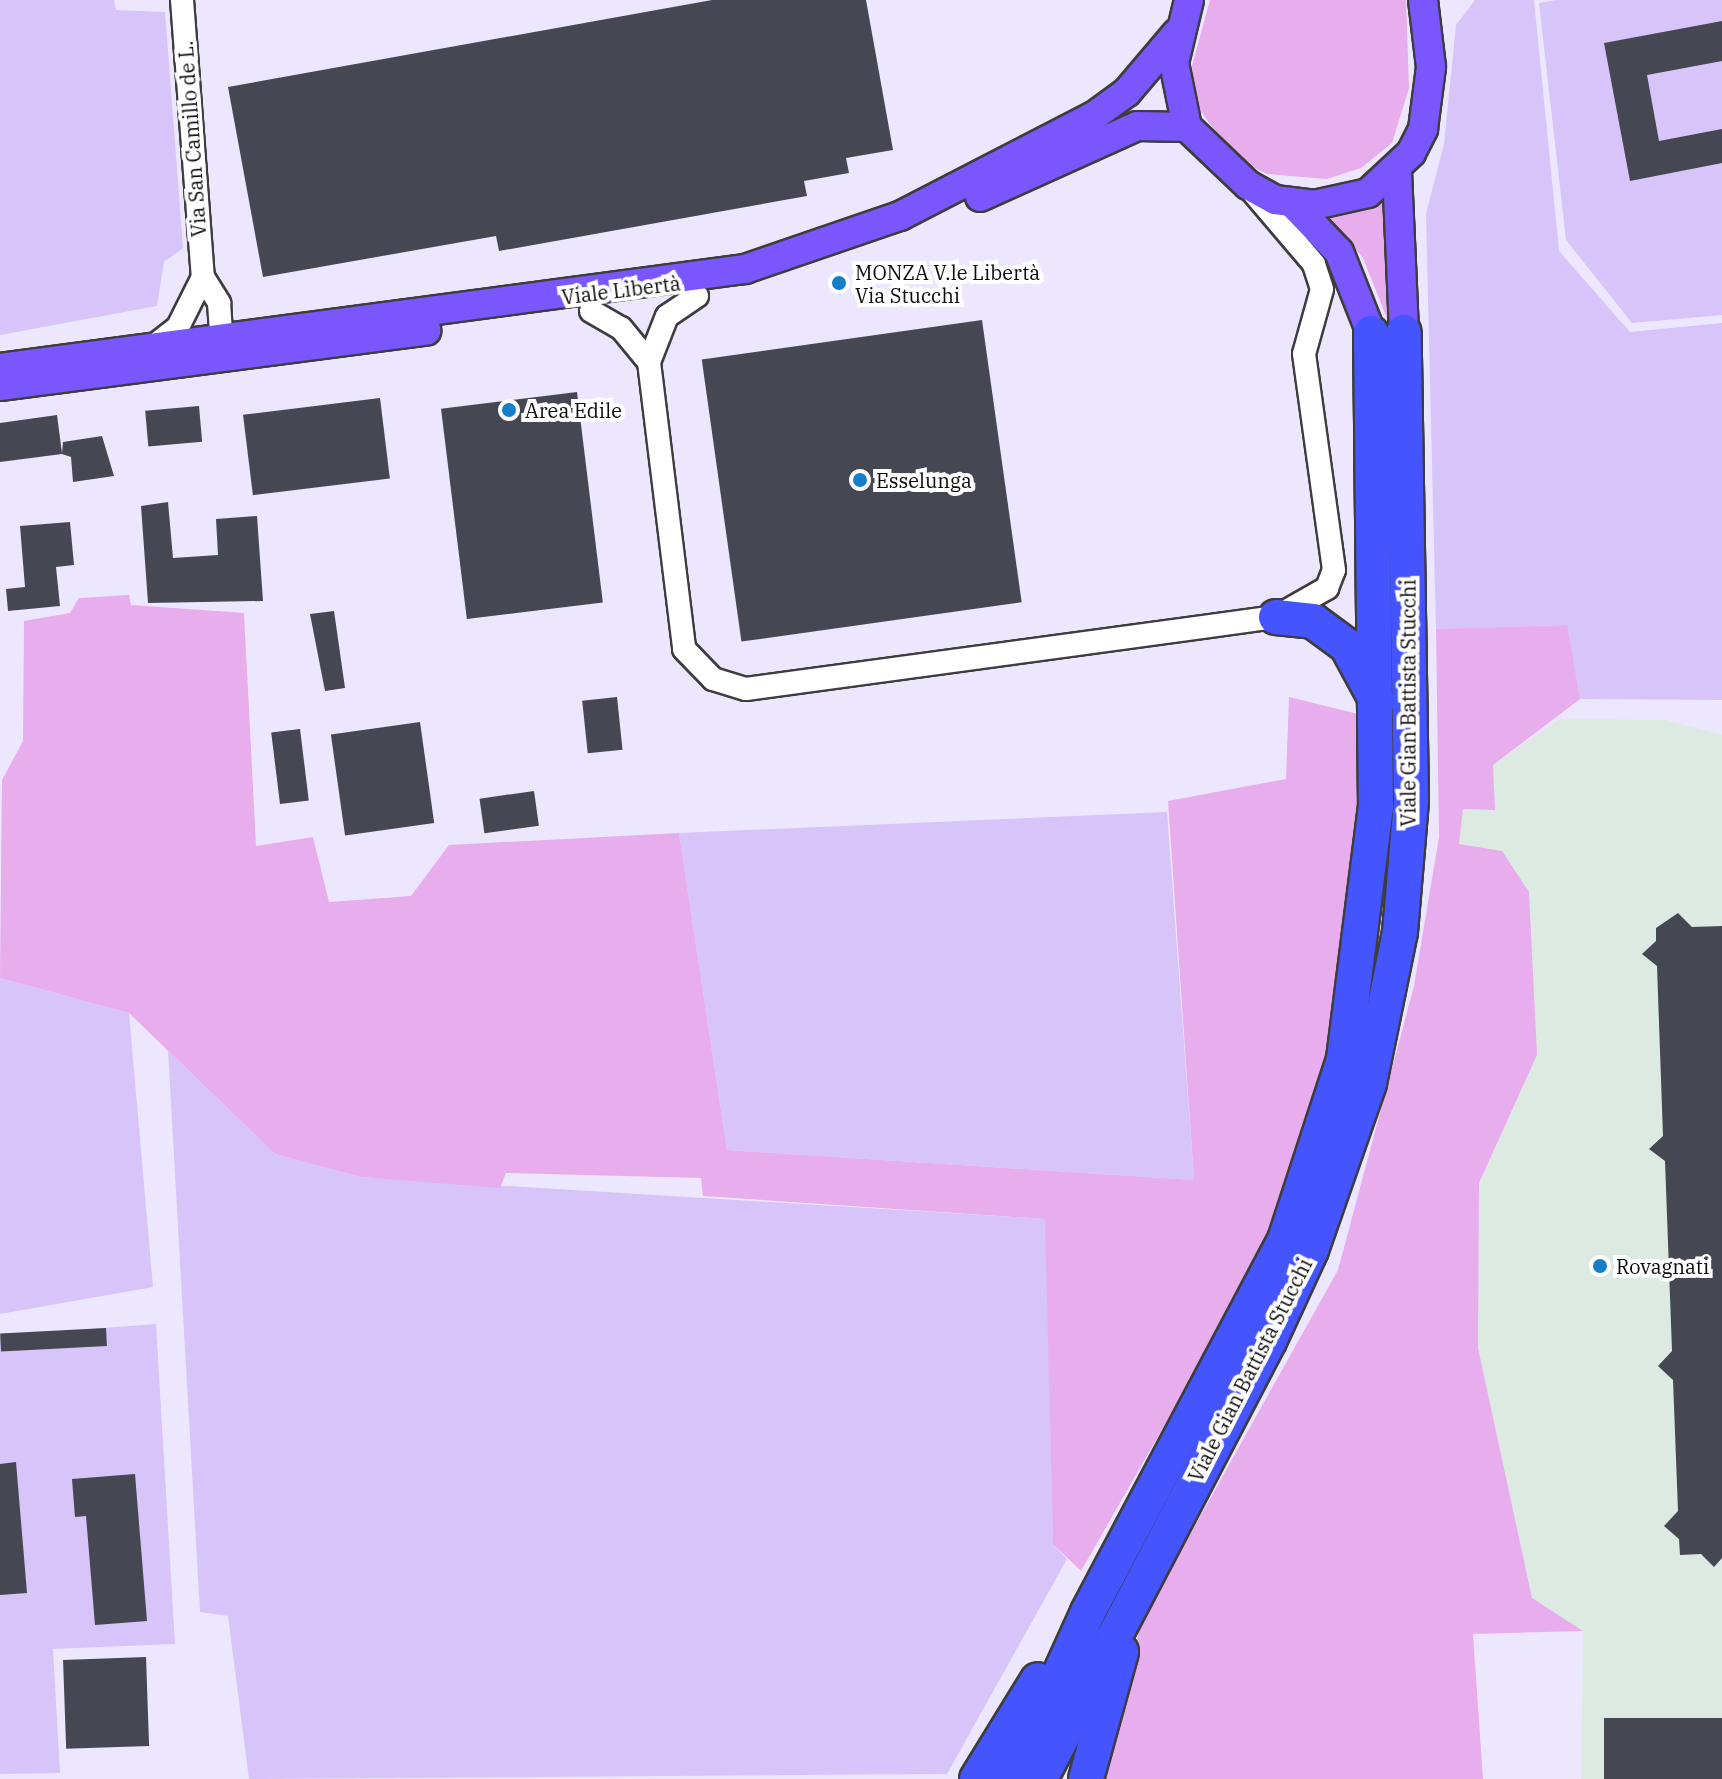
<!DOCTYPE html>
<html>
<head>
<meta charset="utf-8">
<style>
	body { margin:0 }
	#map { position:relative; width:1722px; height:1779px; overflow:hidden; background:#ede6ff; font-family:"IBM Plex Serif",serif }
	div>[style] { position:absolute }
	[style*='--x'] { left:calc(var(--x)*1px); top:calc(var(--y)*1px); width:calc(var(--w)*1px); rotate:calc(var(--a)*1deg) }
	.industrial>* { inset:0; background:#dceae1 }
	.farmland>* { inset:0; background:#d7c4f8 }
	.green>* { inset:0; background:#e8aded }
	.building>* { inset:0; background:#454753; transform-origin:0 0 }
	.roads { filter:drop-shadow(2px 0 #3d3d3d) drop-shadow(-2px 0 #3d3d3d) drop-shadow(0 2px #3d3d3d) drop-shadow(0 -2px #3d3d3d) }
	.minor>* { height:22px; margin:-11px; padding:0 11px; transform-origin:11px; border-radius:11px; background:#fff }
	.major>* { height:28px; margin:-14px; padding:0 14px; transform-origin:14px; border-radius:14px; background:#7a56ff }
	.highway>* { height:34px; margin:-17px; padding:0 17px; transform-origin:17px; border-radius:17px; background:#45f }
	.dots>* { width:22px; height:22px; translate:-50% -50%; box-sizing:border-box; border:4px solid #fff; border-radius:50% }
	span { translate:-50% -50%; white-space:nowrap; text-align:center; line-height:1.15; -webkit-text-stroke:8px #fff; paint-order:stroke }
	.street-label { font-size:20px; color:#0a0a0a }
	.poi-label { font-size:20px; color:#0a0a0a }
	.left { translate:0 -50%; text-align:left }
</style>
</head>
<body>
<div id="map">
	<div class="industrial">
		<div style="clip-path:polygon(1560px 719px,1666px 720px,1722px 735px,1722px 1779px,1581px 1779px,1583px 1631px,1532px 1598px,1478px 1348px,1479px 1183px,1537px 1055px,1459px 844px,1463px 809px,1495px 809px,1493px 765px)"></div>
	</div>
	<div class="farmland">
		<div style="clip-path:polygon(0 0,114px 0,116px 10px,165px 12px,183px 248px,164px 262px,157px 306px,0 335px)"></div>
		<div style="clip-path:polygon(1475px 0,1534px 0,1559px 251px,1630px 332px,1722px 323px,1722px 700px,1580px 699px,1566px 625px,1436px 629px,1426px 214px,1444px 144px,1456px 25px)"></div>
		<div style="clip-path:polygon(1556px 0,1722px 0,1722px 315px,1632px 323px,1566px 240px,1539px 3px)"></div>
		<div style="clip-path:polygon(1167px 812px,1194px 1180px,727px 1150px,679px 833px)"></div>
		<div style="clip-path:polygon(0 978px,129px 1013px,153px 1287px,0 1314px)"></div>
		<div style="clip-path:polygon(168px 1051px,275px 1154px,361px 1177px,1046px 1219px,1053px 1544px,1067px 1559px,947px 1774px,249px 1779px,228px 1616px,200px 1612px)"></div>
		<div style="clip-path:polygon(156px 1324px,175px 1644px,53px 1649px,60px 1773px,0 1774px,0 1336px)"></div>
	</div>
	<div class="green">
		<div style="clip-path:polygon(1210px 0,1406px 0,1409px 88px,1392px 143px,1361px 168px,1327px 179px,1267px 174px,1233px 157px,1195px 103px,1192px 66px)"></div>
		<div style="clip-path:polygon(1385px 199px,1388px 321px,1363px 258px,1329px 218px)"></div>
		<div style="clip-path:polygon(129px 595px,131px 605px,244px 613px,256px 846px,313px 837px,329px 902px,411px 896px,449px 845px,679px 833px,727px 1150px,1194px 1180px,1168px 801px,1286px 779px,1289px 697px,1358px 714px,1365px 773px,1329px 1043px,1299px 1156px,1252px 1272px,1081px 1571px,1053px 1544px,1045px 1219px,703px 1196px,701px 1178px,506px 1173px,500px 1188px,361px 1177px,275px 1154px,129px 1013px,0 978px,2px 780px,23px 741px,24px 621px,70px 613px,79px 598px)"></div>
		<div style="clip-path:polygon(1567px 625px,1580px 699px,1493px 765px,1495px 810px,1463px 809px,1459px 844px,1502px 851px,1529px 892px,1537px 1055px,1479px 1183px,1478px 1348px,1532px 1598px,1583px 1631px,1473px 1634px,1483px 1779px,1105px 1779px,1141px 1622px,1338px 1270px,1414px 986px,1439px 837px,1436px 629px)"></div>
	</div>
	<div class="building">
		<div style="clip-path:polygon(712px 0,866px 0,893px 150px,846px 158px,849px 173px,804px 181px,807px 196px,499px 251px,496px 236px,263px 277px,228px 87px)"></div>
		<div style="clip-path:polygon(1722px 21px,1722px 61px,1647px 75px,1659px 141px,1722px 129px,1722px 163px,1630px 181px,1604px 43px)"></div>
		<div style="left:982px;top:320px;width:285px;height:283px;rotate:82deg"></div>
		<div style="left:577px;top:392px;width:212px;height:137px;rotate:83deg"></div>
		<div style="left:380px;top:398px;width:81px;height:138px;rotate:83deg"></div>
		<div style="left:199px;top:406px;width:36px;height:54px;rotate:85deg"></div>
		<div style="clip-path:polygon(57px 415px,62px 453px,63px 442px,102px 436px,114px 476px,73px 482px,71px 457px,62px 454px,0 462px,0 423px)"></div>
		<div style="clip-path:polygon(168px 502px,173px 558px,218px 555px,216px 519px,257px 516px,263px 601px,148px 603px,141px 506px)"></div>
		<div style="clip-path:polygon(70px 522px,74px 565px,56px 567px,60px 606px,8px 611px,6px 589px,25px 587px,20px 526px)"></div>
		<div style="clip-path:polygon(334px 611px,345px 688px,325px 691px,310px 614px)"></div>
		<div style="left:617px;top:697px;width:53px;height:35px;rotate:84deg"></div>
		<div style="left:420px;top:722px;width:102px;height:90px;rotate:82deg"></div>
		<div style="left:300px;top:729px;width:72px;height:29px;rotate:83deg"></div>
		<div style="left:534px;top:791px;width:35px;height:55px;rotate:82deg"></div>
		<div style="clip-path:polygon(1678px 913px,1692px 927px,1722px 926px,1722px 1558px,1714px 1567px,1701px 1554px,1680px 1555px,1679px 1539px,1664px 1526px,1678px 1511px,1673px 1380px,1658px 1366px,1672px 1351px,1665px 1161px,1649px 1149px,1663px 1136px,1657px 966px,1642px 954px,1656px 941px,1656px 928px)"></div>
		<div style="left:106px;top:1328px;width:18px;height:106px;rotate:87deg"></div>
		<div style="clip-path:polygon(16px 1462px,27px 1593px,0 1595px,0 1464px)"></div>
		<div style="clip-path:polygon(135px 1474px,147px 1621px,95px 1625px,86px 1516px,75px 1517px,72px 1479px)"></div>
		<div style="left:146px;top:1657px;width:89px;height:83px;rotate:88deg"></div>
		<div style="left:1722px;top:1718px;width:61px;height:118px;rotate:90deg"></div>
	</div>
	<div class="roads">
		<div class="minor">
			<div style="--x:182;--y:0;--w:278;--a:85.7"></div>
			<div style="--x:203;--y:277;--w:31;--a:58"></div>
			<div style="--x:219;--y:303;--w:31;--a:86"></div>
			<div style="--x:697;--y:296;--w:36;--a:146"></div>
			<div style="--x:667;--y:316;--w:49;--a:111.4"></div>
			<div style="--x:649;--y:362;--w:289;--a:83"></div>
			<div style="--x:684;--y:649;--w:42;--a:46"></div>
			<div style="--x:713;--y:679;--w:34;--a:17"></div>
			<div style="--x:746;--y:689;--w:535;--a:-7.74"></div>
			<div style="--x:1276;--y:617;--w:59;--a:-29.6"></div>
			<div style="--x:1327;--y:588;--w:19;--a:-69"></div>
			<div style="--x:1334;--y:570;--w:218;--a:-97.9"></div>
			<div style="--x:1304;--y:354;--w:67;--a:-74.5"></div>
			<div style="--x:1322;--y:289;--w:26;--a:-108"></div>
			<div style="--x:1314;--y:264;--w:94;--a:-130.3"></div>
			<div style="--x:591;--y:311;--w:34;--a:30"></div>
			<div style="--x:621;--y:328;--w:44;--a:50.5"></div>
			<div style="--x:159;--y:342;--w:24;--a:-38"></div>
			<div style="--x:178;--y:327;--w:56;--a:-63.4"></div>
		</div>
		<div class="major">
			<div style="--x:1189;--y:0;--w:65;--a:103.4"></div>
			<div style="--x:1174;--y:63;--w:65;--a:78.5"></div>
			<div style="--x:1187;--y:127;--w:84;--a:43.6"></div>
			<div style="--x:1248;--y:185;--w:31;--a:29"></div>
			<div style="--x:1275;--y:200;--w:39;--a:7"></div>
			<div style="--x:1314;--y:205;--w:55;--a:-12.5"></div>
			<div style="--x:1368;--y:193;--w:59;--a:-42.9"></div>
			<div style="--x:1411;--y:153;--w:27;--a:-63"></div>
			<div style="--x:1423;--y:129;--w:63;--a:-82.6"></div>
			<div style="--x:1431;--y:67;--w:67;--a:-96.8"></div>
			<div style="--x:1397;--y:171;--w:161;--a:87.5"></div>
			<div style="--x:980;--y:197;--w:172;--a:-24.3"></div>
			<div style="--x:1137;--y:126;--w:50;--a:1.1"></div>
			<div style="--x:1293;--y:204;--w:66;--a:46.2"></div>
			<div style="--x:1339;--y:252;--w:87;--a:68.4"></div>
			<div style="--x:0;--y:368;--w:752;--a:-7.57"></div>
			<div style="--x:745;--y:269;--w:164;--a:-18.9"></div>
			<div style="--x:900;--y:216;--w:218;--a:-27.3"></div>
			<div style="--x:1094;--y:116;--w:41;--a:-36"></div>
			<div style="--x:1127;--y:92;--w:77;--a:-49.7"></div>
			<div style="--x:0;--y:386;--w:430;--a:-7.4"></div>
		</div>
		<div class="highway">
			<div style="--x:1276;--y:617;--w:37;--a:6"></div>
			<div style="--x:1313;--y:621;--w:42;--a:36.3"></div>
			<div style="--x:1347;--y:646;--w:63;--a:61.4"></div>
			<div style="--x:977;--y:1779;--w:116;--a:-58.4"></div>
			<div style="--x:1012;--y:1779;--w:183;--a:-65.5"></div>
			<div style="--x:1088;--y:1612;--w:421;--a:-62.1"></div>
			<div style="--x:1285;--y:1240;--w:190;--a:-71.9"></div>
			<div style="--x:1344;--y:1059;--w:254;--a:-82.8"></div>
			<div style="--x:1376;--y:807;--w:474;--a:-90.6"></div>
			<div style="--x:1040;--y:1779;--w:494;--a:-62.4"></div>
			<div style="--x:1269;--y:1341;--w:100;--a:-65.2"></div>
			<div style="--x:1311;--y:1250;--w:177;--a:-70.8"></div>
			<div style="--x:1369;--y:1083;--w:154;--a:-78.4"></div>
			<div style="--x:1400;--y:932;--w:131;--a:-85.2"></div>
			<div style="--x:1411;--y:801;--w:469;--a:-90.9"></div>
			<div style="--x:1086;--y:1779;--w:132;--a:-74.6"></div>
		</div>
	</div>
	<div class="dots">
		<div style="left:839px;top:283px;background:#157ec6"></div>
		<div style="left:509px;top:410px;background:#157ec6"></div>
		<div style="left:860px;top:480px;background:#157ec6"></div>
		<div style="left:1600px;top:1266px;background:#157ec6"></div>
	</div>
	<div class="street-label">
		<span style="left:192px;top:139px;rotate:-94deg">Via San Camillo de L.</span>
		<span style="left:621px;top:290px;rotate:-7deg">Viale Libertà</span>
		<span style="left:1408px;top:703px;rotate:-90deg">Viale Gian Battista Stucchi</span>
		<span style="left:1250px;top:1370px;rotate:-63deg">Viale Gian Battista Stucchi</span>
	</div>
	<div class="poi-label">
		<span class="left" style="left:855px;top:284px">MONZA V.le Libertà<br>Via Stucchi</span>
		<span class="left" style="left:525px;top:410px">Area Edile</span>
		<span class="left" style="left:876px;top:480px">Esselunga</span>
		<span class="left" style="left:1616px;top:1266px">Rovagnati</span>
	</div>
</div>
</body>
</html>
